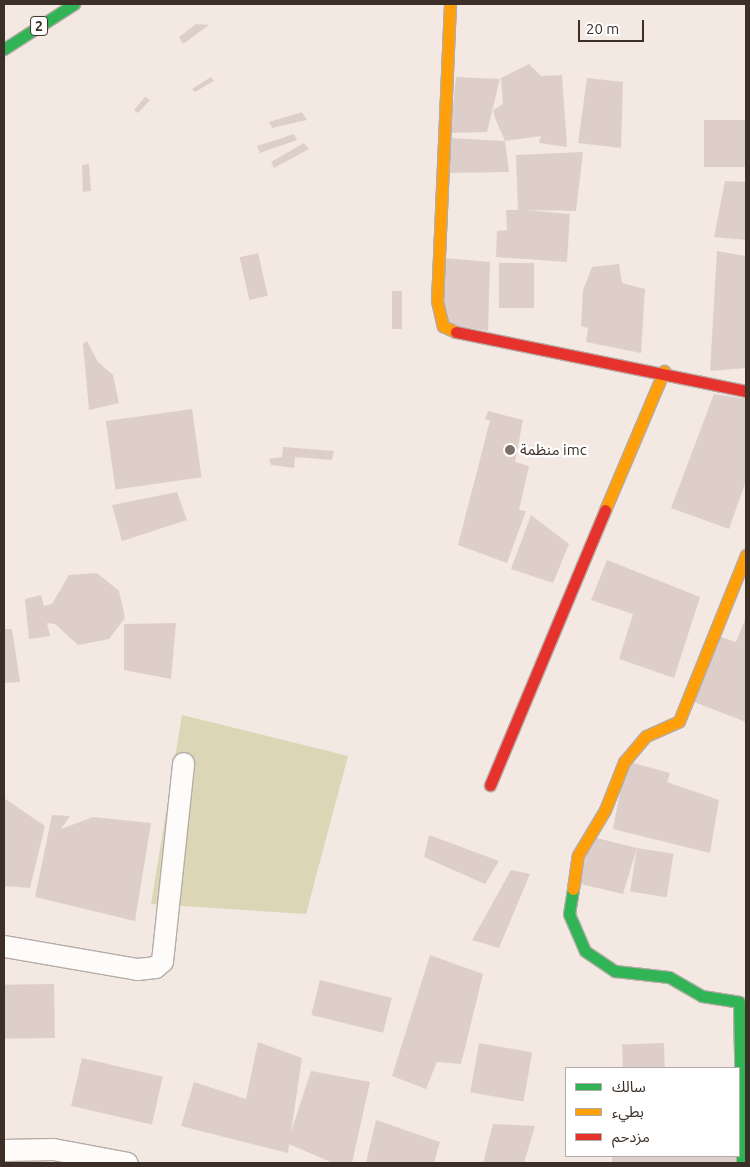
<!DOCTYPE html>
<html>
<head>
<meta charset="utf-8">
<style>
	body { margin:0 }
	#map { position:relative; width:750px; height:1167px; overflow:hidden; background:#f3e8e2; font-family:Ubuntu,"Noto Sans Arabic",sans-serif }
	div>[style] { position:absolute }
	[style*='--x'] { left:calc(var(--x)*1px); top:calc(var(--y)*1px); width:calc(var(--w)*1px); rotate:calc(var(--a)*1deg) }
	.green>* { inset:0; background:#dcd6b6 }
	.building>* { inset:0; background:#dececa; transform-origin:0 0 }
	.roads { filter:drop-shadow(1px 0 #b6aca6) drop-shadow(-1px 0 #b6aca6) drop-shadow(0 1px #b6aca6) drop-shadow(0 -1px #b6aca6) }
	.street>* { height:21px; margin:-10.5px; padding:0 10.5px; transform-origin:10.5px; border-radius:10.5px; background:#fdfcfb }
	.fast>* { height:11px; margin:-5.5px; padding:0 5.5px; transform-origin:5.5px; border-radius:5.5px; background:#30b455 }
	.slow>* { height:11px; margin:-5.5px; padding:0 5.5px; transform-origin:5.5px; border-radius:5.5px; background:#ff9f0a }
	.jam>* { height:11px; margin:-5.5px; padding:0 5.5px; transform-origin:5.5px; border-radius:5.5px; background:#e5322d }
	.dots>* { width:14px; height:14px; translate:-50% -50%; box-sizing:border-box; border:2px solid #fff; border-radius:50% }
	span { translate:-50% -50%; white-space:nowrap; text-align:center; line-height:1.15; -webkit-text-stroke:4.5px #fff; paint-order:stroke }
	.shield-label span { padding:1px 4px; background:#fff; border:1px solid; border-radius:4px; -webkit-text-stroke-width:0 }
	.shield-label { font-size:14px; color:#3c2f28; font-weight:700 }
	.poi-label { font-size:15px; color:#3c2f28 }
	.left { translate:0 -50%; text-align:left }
	.frame { position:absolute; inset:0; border:5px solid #3c2f28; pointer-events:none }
	.legend { position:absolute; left:565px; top:1067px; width:175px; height:90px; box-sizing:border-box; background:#fff; border:1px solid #b1aca9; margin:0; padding:6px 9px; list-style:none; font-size:15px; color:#3c2f28 }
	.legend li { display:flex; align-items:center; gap:10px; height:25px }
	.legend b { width:25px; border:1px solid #b1aca9 }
	.scale { position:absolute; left:578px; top:20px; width:66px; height:22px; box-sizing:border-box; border:2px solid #3c2f28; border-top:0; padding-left:6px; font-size:15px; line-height:18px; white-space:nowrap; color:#3c2f28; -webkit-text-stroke:4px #fff; paint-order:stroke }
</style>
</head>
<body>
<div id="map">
	<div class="green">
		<div style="clip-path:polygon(182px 715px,348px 756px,306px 914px,151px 904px)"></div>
	</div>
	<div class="building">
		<div style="clip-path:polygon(196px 24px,209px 25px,183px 44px,179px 37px)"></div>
		<div style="clip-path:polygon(529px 64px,541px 76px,562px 75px,567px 147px,539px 143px,541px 136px,505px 141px,495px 118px,493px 110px,503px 104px,501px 78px)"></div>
		<div style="clip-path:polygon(211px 77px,214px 81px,195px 92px,192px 89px)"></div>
		<div style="clip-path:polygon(456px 77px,500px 79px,487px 132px,450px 133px)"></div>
		<div style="clip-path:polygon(587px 78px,623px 82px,621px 148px,578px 143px)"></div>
		<div style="clip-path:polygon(145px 97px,150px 100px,138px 113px,134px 110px)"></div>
		<div style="clip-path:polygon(302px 112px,307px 120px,272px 128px,269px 122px)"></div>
		<div style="left:704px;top:120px;width:42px;height:47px"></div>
		<div style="clip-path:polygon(294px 134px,297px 140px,260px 153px,257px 146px)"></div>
		<div style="clip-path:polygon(449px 138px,505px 141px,509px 172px,448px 173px)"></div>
		<div style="clip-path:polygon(304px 143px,309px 149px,274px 168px,271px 162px)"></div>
		<div style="clip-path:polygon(583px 152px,576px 211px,526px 210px,570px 214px,567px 262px,496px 257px,497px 231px,507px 230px,506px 210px,518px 210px,516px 155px)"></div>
		<div style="clip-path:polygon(89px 164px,91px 191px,83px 192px,82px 165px)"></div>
		<div style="clip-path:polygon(725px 181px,746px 182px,746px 240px,714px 237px)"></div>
		<div style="clip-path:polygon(717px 251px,746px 256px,746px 368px,710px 371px)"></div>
		<div style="left:258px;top:253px;width:44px;height:19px;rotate:77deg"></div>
		<div style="clip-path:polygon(444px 258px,490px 262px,488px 331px,444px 324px)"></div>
		<div style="left:499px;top:263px;width:35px;height:45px"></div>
		<div style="clip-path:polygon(619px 264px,622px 283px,645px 289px,641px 353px,586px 342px,588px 328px,581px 326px,583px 290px,592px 267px)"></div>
		<div style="left:392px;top:291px;width:10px;height:38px"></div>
		<div style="clip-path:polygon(87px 341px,98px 362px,113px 375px,119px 403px,89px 410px,83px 344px)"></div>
		<div style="clip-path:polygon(714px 394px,746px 399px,746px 481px,729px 529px,671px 508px)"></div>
		<div style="left:192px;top:409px;width:69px;height:87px;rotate:82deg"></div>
		<div style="clip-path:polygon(488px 411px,523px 420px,515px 462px,529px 466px,519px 510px,526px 511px,507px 563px,458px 545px,488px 428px,490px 421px,485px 419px)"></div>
		<div style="clip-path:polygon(283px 447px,334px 451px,332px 460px,295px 457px,294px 468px,271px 465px,269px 459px,282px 457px)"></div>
		<div style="clip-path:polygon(177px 492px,187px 520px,122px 541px,112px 505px)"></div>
		<div style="clip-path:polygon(531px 515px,569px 544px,553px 583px,511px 569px)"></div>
		<div style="clip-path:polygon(607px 560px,700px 597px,674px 678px,619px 659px,633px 614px,591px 600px)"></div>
		<div style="clip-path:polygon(97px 573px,119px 591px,125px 618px,109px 639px,78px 645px,55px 624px,47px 623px,50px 636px,29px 639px,25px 599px,41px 595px,44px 606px,52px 604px,69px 575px)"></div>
		<div style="clip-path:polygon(746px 617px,746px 722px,694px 702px,718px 636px,736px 642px)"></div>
		<div style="clip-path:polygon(176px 623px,171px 679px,124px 670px,124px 624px)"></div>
		<div style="clip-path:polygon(4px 629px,12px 629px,20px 682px,4px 683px)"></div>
		<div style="clip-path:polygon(626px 761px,670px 773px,667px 782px,719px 800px,710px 853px,613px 829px)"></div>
		<div style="clip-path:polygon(4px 798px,45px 826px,30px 888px,4px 886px)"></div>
		<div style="clip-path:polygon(52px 815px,70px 816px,61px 829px,93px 817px,151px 823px,135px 921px,35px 897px)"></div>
		<div style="clip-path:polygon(429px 835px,499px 861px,485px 884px,424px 857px)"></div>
		<div style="clip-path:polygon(593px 837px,637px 848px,623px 894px,576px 883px)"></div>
		<div style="left:637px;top:848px;width:37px;height:44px;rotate:9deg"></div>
		<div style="clip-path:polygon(511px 870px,530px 874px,499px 948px,472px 940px)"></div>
		<div style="clip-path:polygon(430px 955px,483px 974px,461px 1064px,437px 1062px,426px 1089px,392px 1076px)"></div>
		<div style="left:320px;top:980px;width:74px;height:36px;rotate:14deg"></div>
		<div style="left:54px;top:984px;width:54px;height:50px;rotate:89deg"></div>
		<div style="clip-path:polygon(258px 1042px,302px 1058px,291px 1132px,311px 1071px,370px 1082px,352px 1163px,333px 1163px,289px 1144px,288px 1153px,181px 1126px,194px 1082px,246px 1099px)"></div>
		<div style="left:479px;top:1043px;width:54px;height:50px;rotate:10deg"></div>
		<div style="left:664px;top:1043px;width:25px;height:42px;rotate:88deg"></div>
		<div style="left:82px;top:1058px;width:83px;height:49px;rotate:13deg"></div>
		<div style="clip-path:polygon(376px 1120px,440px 1142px,434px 1163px,366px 1163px)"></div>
		<div style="clip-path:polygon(493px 1124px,535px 1126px,524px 1163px,483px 1163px)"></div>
		<div style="left:612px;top:1156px;width:124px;height:7px"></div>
	</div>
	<div class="roads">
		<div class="street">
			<div style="--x:4;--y:946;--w:135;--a:9.8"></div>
			<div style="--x:137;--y:969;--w:18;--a:-6"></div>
			<div style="--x:155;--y:967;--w:9;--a:-41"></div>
			<div style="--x:162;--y:961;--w:199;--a:-83.9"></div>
			<div style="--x:4;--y:1150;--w:49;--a:-1.2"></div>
			<div style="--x:53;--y:1149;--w:75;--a:10.7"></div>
		</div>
		<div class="fast">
			<div style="--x:4;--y:49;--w:83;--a:-32.7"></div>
			<div style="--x:573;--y:889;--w:25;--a:99"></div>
			<div style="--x:569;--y:914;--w:40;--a:66.6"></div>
			<div style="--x:585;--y:951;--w:36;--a:34"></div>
			<div style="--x:615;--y:971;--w:54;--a:6.3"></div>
			<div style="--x:669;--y:977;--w:38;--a:30"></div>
			<div style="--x:702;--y:996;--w:37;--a:9"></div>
			<div style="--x:739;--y:1002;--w:161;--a:88.9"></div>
		</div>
		<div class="slow">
			<div style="--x:450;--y:4;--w:297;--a:92.5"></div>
			<div style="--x:437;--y:301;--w:26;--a:77"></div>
			<div style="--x:443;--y:326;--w:14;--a:25"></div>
			<div style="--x:605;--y:510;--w:151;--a:-67"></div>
			<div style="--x:573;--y:889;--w:34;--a:-82"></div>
			<div style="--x:578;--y:855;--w:52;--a:-59"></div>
			<div style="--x:605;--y:810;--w:52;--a:-68.4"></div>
			<div style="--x:624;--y:762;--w:34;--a:-50"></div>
			<div style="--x:646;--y:736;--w:36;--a:-24"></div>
			<div style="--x:679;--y:721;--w:179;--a:-68"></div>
		</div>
		<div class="jam">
			<div style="--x:456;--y:332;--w:296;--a:11.5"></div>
			<div style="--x:490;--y:785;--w:298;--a:-67.3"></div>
		</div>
	</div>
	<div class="dots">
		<div style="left:510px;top:450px;background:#7c7069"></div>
	</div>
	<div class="shield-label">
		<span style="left:39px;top:26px">2</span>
	</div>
	<div class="poi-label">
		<span class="left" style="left:520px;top:450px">منظمة imc</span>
	</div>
	<div class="frame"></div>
	<ul class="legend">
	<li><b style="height:6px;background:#30b455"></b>سالك</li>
	<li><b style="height:6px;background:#ff9f0a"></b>بطيء</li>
	<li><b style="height:6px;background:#e5322d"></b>مزدحم</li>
	</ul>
	<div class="scale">20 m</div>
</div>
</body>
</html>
